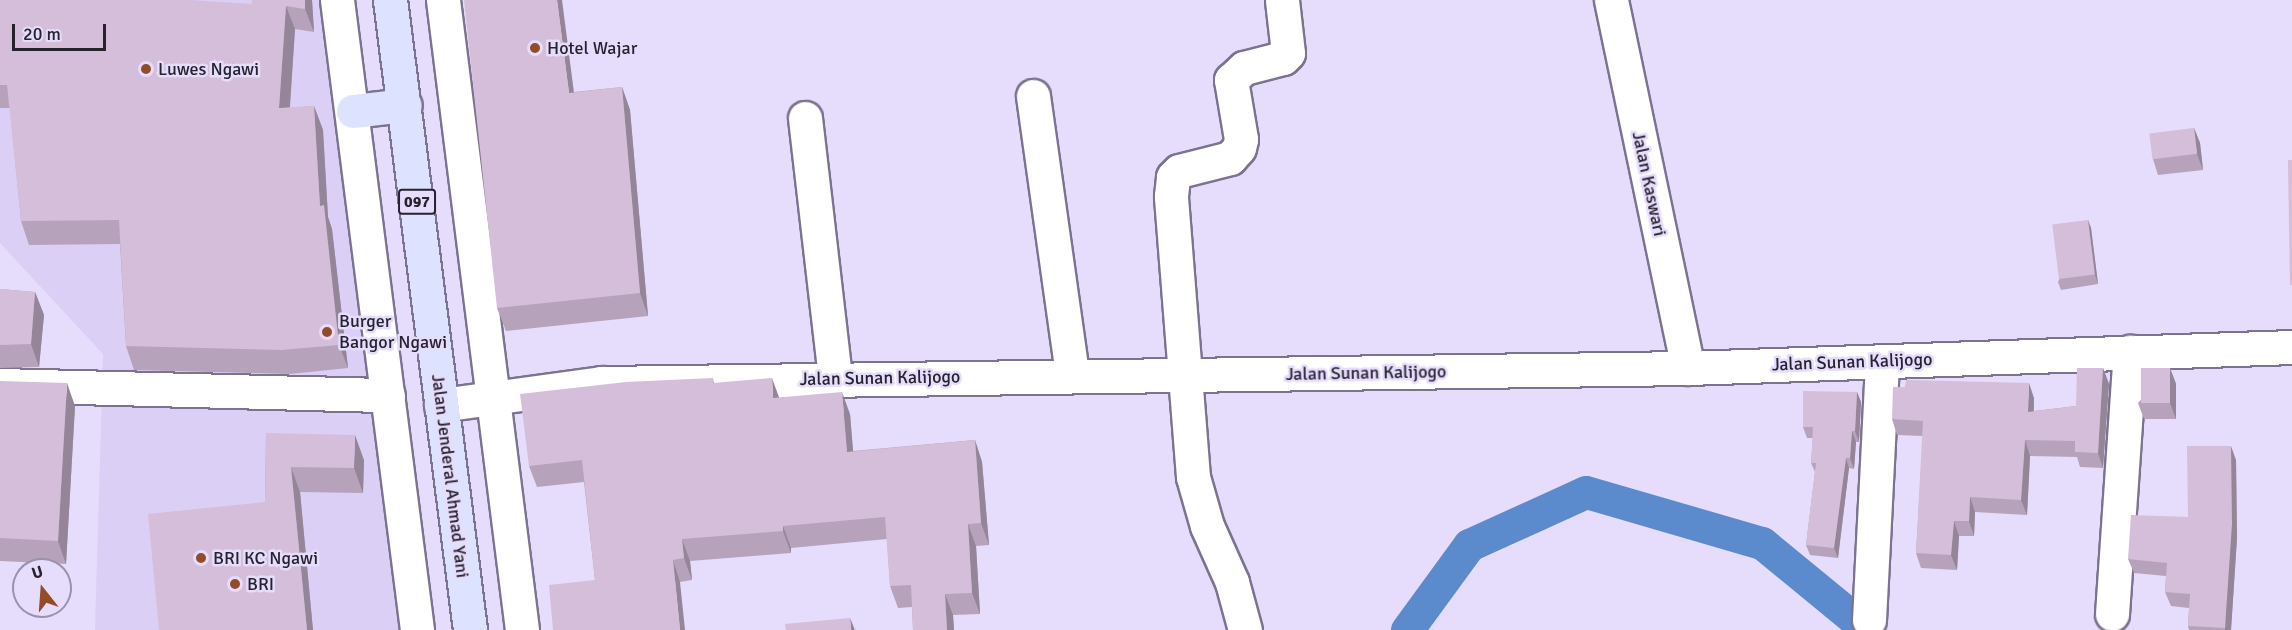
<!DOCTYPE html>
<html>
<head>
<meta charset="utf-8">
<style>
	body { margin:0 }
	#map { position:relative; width:2292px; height:630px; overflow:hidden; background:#e6dcfc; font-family:Signika,sans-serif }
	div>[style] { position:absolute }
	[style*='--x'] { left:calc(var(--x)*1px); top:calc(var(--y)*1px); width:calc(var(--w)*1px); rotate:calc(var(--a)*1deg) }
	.built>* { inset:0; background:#dbcff6 }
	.canal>* { height:33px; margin:-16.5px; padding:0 16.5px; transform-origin:16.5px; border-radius:16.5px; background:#5b8bcd }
	.roads { filter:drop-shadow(2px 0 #7b738f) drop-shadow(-2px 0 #7b738f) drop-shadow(0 2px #7b738f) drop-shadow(0 -2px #7b738f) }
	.minor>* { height:33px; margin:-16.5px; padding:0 16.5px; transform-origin:16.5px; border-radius:16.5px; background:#fff }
	.tertiary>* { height:33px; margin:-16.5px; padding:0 16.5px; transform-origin:16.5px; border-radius:16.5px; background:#fff }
	.primary>* { height:33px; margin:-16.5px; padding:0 16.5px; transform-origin:16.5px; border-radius:16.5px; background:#dde2fe }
	.wall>* { inset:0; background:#b6a3bb }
	.shaded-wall>* { inset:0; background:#948598 }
	.building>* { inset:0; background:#d4bed9; transform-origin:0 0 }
	.dots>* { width:16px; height:16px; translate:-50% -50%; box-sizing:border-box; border:3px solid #e6dcfc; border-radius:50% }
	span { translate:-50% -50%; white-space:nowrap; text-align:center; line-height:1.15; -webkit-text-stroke:5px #e6dcfc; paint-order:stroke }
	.shield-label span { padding:2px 4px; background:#e6dcfc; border:2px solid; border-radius:4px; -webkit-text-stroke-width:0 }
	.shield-label { font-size:16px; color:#26222e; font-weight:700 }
	.poi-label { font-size:18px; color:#26222e }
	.left { translate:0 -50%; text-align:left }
	.street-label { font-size:18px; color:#26222e }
	.north { position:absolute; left:12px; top:558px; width:60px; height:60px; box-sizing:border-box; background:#e6dcfc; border:2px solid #9992aa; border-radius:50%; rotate:343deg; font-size:16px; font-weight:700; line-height:24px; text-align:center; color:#26222e }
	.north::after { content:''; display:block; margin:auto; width:21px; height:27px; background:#934c27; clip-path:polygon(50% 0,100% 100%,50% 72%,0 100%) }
	.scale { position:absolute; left:12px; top:24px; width:94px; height:27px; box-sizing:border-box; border:3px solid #26222e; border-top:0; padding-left:8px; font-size:18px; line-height:21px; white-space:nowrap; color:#26222e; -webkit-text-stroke:4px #e6dcfc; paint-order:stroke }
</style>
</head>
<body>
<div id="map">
	<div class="built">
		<div style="clip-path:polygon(0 0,320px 0,401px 630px,95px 630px,103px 354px,0 243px)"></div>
	</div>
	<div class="canal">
		<div style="--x:1407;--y:630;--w:105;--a:-53.9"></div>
		<div style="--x:1469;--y:545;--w:128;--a:-24.4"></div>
		<div style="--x:1586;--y:492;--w:183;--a:16.2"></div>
		<div style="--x:1762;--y:543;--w:137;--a:39.4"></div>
	</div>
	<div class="roads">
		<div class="minor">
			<div style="--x:1611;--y:0;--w:376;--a:78.2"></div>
			<div style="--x:1033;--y:96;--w:282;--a:82"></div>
			<div style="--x:805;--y:118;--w:262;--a:83.4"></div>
			<div style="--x:0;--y:385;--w:388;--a:1.5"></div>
			<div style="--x:2112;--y:614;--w:263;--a:-86.1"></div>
			<div style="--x:1869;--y:620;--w:259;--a:-87.1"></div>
			<div style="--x:1245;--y:630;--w:50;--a:-105.2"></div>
			<div style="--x:1232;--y:582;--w:61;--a:-114.1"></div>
			<div style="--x:1207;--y:526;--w:51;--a:-105.9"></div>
			<div style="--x:1193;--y:477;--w:282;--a:-94.5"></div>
			<div style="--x:1171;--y:196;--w:19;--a:-84"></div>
			<div style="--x:1173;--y:177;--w:8;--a:-45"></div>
			<div style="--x:1179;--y:171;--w:53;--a:-14.3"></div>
			<div style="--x:1230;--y:158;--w:13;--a:-48"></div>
			<div style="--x:1239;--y:148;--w:9;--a:-77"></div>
			<div style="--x:1241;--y:139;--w:60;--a:-99.6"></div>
			<div style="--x:1231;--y:80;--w:18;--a:-43"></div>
			<div style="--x:1244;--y:68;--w:40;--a:-14.4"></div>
			<div style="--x:1283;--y:58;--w:7;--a:-45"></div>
			<div style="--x:1288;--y:53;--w:53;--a:-96.5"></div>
		</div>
		<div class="tertiary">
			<div style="--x:337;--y:0;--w:635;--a:82.76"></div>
			<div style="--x:443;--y:0;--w:635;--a:82.85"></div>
			<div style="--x:441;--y:405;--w:162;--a:-7.8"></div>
			<div style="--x:601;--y:383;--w:1087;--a:-0.79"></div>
			<div style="--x:1688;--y:368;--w:604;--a:-1.99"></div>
		</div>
		<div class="primary">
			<div style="--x:390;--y:0;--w:635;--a:82.76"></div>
			<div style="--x:353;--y:111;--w:52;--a:-6.6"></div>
		</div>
	</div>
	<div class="wall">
		<div style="clip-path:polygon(0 0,252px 4px,312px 0,314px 32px,295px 29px,290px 108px,314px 106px,323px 130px,328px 217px,332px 229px,348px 368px,290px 374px,134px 370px,126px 346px,120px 244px,29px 245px,21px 221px,10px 108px,0 108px)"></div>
		<div style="clip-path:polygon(622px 87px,630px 110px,648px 316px,506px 331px,497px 308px,574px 92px)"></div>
		<div style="clip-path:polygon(2194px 128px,2200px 143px,2203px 170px,2158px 175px,2153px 159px)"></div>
		<div style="clip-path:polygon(2088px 220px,2091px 228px,2098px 284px,2061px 290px,2058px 282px)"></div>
		<div style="clip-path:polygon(0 289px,35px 292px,44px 315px,39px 367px,0 368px)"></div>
		<div style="clip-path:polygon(2103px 368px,2109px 384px,2103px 468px,2080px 467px,2077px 457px,2030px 456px,2027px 515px,1975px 512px,1974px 536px,1959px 536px,1957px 570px,1921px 568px,1916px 553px,1923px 436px,1897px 435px,1892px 419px,2034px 398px,2034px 411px,2076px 406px)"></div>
		<div style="clip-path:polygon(2170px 368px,2176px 384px,2176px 419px,2144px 419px,2138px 403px)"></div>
		<div style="clip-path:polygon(713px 378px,714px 383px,850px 414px,853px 451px,975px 440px,982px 462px,989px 545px,976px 546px,980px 614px,953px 615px,954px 630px,913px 630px,912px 607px,898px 608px,890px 586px,887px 539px,791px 548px,791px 553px,690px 561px,692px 580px,680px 582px,595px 580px,584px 482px,537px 487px,529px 466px)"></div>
		<div style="clip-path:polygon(0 381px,75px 406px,66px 564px,0 561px)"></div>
		<div style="clip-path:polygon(1857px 392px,1861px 402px,1859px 442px,1856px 442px,1854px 469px,1849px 468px,1838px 558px,1810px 555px,1806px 545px,1815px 472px,1811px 463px,1813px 438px,1807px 438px,1803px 427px)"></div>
		<div style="clip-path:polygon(266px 433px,364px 460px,363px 493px,300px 492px,313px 630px,159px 630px,265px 502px)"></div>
		<div style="clip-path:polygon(2236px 460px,2237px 538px,2231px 630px,2189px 630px,2188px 626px,2189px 608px,2171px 606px,2165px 592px,2166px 576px,2134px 573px,2128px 559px,2188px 517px)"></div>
	</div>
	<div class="shaded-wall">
		<div style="clip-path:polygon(305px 0,312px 0,314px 32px,305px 9px)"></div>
		<div style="clip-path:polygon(557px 0,562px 0,577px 116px,569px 93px)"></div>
		<div style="clip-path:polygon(286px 6px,295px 29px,288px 132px,279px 108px)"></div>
		<div style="clip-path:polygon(622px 87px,630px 110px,648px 316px,640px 293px)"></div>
		<div style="clip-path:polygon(314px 106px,323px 130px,328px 217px,332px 229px,348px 368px,339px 345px,320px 206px)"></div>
		<div style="clip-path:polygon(2194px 128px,2200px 143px,2203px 170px,2197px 154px)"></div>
		<div style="clip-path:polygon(2088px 220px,2091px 228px,2098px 284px,2095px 275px)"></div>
		<div style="clip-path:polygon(35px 292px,44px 315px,39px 367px,31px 344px)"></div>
		<div style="clip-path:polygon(2103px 368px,2109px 384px,2103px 468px,2098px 453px)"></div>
		<div style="clip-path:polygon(2170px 368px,2176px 384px,2176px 419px,2170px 403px)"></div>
		<div style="clip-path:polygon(772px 378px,780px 400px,773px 398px)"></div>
		<div style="clip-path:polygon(67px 383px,75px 406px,66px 564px,58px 541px)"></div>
		<div style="clip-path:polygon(2029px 383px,2034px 398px,2033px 427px,2028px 412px)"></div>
		<div style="clip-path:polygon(842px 392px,850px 414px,855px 474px,847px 452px)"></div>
		<div style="clip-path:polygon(1857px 392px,1861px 402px,1859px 442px,1855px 431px)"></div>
		<div style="clip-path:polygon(1852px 431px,1856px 442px,1854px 469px,1850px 458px)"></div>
		<div style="clip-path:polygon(355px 435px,364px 460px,363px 493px,354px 468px)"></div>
		<div style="clip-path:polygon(975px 440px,982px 462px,989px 545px,981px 523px)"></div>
		<div style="clip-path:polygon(2025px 440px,2030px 456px,2027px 515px,2021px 500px)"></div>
		<div style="clip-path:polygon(2231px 446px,2236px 460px,2237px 538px,2231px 630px,2225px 630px)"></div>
		<div style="clip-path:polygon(1846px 458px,1849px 468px,1838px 558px,1834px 548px)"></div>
		<div style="clip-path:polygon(291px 467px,300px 492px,313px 630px,307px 630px)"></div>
		<div style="clip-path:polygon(1970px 497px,1975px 512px,1974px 536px,1969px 521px)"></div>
		<div style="clip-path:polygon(1954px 521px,1959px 536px,1957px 570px,1951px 555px)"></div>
		<div style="clip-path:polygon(968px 524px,976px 546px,980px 614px,972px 593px)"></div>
		<div style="clip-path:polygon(783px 526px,791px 548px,791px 553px,783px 531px)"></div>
		<div style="clip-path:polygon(682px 539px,690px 561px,692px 580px,684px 558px)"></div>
		<div style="clip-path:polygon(673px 560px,680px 582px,685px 630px,680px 630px)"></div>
		<div style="clip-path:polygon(945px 594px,953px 615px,954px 630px,947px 630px)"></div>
		<div style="clip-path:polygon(850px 618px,855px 630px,851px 630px)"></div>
	</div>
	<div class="building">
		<div style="clip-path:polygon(0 0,191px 0,252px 4px,252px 0,305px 0,305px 9px,286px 6px,279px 108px,314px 106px,320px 206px,324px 205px,339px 345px,281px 350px,126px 346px,119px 220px,21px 221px,7px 85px,0 85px)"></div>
		<div style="clip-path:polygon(464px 0,557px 0,569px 93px,622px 87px,640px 293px,497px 308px)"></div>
		<div style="left:2194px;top:128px;width:26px;height:45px;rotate:83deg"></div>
		<div style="clip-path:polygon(2288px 160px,2292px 160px,2292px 285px,2290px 285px)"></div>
		<div style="left:2088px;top:220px;width:55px;height:36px;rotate:83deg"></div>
		<div style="clip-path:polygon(0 289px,35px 292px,31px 344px,0 345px)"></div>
		<div style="clip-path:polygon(2077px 368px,2103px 368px,2098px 453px,2075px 452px,2075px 441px,2025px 440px,2021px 500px,1970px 497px,1969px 521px,1954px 521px,1951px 555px,1916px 553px,1923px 421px,1892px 419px,1893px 387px,1905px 387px,1906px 380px,2029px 383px,2028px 412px,2076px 406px)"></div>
		<div style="left:2170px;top:368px;width:35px;height:29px;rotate:90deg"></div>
		<div style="clip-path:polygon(713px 378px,713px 383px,772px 378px,773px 398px,842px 392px,847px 452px,975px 440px,981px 523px,968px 524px,972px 593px,945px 594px,947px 630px,913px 630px,911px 585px,890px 586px,885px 517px,783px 526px,783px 531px,682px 539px,684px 558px,673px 560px,680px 630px,553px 630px,549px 585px,595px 580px,582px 460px,529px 466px,520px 394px,626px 382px)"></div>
		<div style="clip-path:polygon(0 381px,67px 383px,58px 541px,0 538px)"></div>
		<div style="clip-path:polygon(1803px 391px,1857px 392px,1855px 431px,1852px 431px,1850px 458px,1846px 458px,1834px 548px,1806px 545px,1816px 463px,1811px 463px,1813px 427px,1803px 427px)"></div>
		<div style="clip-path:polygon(266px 433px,355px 435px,354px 468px,291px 467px,307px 630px,159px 630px,148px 514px,265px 502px)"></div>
		<div style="clip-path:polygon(2187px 446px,2231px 446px,2232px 524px,2225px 628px,2188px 626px,2190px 594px,2165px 592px,2167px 563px,2128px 559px,2131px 515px,2188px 517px)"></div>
		<div style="clip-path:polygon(850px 618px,851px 630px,786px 630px,785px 624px)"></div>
	</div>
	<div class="dots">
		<div style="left:535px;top:48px;background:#934c27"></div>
		<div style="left:146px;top:69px;background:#934c27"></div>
		<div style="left:327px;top:332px;background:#934c27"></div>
		<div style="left:201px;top:558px;background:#934c27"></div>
		<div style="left:235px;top:584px;background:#934c27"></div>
	</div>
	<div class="shield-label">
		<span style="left:417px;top:202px">097</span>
	</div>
	<div class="poi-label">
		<span class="left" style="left:547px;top:48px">Hotel Wajar</span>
		<span class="left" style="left:158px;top:69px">Luwes Ngawi</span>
		<span class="left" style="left:339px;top:332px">Burger<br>Bangor Ngawi</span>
		<span class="left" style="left:213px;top:558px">BRI KC Ngawi</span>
		<span class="left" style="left:247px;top:584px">BRI</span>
	</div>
	<div class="street-label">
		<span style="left:1649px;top:184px;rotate:78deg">Jalan Kaswari</span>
		<span style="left:1852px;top:362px;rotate:-2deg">Jalan Sunan Kalijogo</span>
		<span style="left:1366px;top:373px;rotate:-1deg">Jalan Sunan Kalijogo</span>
		<span style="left:880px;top:378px;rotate:-1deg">Jalan Sunan Kalijogo</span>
		<span style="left:450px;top:476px;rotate:83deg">Jalan Jenderal Ahmad Yani</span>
	</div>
	<div class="north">U</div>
	<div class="scale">20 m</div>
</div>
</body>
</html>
